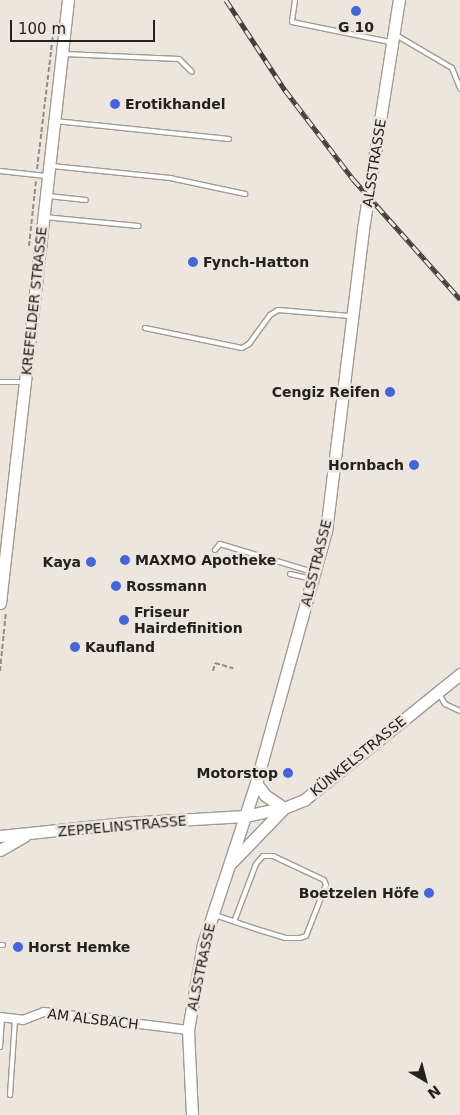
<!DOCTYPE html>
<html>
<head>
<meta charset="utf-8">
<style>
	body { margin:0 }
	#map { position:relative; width:460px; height:1115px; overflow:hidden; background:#ece6df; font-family:"DejaVu Sans",sans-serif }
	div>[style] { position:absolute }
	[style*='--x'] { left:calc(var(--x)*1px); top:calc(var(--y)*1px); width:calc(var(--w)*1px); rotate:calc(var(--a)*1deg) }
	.path>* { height:2px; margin-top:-1px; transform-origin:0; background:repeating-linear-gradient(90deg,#918d87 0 5px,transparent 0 7.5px) }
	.roads { filter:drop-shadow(1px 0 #a09b93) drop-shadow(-1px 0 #a09b93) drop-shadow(0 1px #a09b93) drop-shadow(0 -1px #a09b93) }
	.lane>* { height:4px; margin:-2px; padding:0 2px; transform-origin:2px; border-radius:2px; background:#fff }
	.street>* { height:8px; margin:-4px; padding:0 4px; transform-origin:4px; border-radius:4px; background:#fff }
	.secondary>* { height:11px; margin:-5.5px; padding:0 5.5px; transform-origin:5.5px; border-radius:5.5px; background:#fff }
	.rail>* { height:5px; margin-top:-2.5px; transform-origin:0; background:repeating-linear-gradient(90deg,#ece6df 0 9px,#413e3b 0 18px); box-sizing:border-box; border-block:1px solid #413e3b }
	.dots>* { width:14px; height:14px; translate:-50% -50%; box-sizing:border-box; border:2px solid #ece6df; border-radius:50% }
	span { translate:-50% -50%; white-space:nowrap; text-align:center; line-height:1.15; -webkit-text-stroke:5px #ece6df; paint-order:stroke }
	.poi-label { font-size:14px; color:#23211e; font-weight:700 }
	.left { translate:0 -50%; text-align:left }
	.right { translate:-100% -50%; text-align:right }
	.street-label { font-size:14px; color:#23211e }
	.north { position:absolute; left:400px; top:1055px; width:50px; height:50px; -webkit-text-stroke:4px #ece6df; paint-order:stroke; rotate:143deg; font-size:14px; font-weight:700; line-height:20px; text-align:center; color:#23211e }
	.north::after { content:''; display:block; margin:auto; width:18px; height:22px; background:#23211e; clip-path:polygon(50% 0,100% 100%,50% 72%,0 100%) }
	.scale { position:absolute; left:10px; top:20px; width:145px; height:22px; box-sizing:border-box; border:2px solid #23211e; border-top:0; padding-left:6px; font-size:15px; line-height:18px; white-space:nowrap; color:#23211e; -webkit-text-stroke:4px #ece6df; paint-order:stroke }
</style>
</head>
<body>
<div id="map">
	<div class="path">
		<div style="--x:37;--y:169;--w:135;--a:-83.2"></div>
		<div style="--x:29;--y:246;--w:65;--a:-83.9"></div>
		<div style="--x:0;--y:671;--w:60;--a:-84.3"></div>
		<div style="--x:213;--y:671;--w:8;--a:-76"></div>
		<div style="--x:215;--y:663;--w:19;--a:16"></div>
	</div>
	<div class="roads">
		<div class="lane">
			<div style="--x:295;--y:0;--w:22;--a:98"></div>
			<div style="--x:292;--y:22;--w:100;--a:11.5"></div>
			<div style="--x:396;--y:35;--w:65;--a:30.5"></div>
			<div style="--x:452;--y:68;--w:22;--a:68"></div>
			<div style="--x:64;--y:54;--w:115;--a:2.5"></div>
			<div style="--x:179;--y:59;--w:18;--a:45"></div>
			<div style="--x:55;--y:121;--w:175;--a:5.9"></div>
			<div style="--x:52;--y:166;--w:119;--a:5.8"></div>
			<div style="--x:170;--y:178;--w:77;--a:12"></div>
			<div style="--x:0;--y:171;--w:46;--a:6.2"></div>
			<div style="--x:48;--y:196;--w:38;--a:6"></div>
			<div style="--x:44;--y:217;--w:95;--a:5.4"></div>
			<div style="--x:145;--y:328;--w:99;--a:11.7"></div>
			<div style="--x:242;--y:348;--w:8;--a:-30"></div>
			<div style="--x:249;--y:344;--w:36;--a:-54"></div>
			<div style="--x:270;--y:315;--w:9;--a:-32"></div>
			<div style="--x:278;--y:310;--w:72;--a:4.8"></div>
			<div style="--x:0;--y:382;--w:23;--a:0"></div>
			<div style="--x:215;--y:550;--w:8;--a:-50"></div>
			<div style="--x:220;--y:544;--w:97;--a:16.8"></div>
			<div style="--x:290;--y:574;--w:23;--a:13"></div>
			<div style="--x:439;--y:694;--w:12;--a:59"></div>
			<div style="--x:445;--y:704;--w:17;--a:25"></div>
			<div style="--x:215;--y:915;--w:43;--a:18.9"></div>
			<div style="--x:256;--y:929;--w:30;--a:17"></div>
			<div style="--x:285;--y:938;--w:15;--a:0"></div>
			<div style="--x:300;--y:938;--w:6;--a:-18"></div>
			<div style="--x:306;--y:936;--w:55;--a:-68.6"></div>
			<div style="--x:326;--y:885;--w:5;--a:-112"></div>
			<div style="--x:324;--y:880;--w:56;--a:-154.8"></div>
			<div style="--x:273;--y:856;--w:10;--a:180"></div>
			<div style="--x:263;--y:856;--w:11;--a:131"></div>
			<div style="--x:256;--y:864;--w:62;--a:110.8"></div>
			<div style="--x:0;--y:945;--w:3;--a:0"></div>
			<div style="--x:0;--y:1047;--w:29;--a:-86"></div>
			<div style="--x:10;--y:1095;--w:76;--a:-86.2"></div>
		</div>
		<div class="street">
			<div style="--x:0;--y:1017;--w:23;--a:7"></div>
			<div style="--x:23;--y:1020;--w:22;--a:-21"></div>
			<div style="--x:44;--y:1012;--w:145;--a:7.1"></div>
		</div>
		<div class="secondary">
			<div style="--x:0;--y:603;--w:607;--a:-83.57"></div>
			<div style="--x:0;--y:836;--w:126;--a:-5.9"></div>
			<div style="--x:125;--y:823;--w:120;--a:-3.3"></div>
			<div style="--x:245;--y:816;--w:40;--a:-12"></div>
			<div style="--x:284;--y:808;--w:22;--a:-22"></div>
			<div style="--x:304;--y:800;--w:201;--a:-38.9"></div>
			<div style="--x:0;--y:850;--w:28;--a:-30"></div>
			<div style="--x:232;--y:862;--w:75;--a:-46.1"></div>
			<div style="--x:284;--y:808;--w:23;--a:-146"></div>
			<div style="--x:265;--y:795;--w:15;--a:-127"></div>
			<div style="--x:192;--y:1115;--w:85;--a:-92.7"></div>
			<div style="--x:188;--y:1030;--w:87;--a:-80.1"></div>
			<div style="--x:203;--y:944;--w:169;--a:-71.8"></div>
			<div style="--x:256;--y:783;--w:262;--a:-74.5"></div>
			<div style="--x:326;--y:531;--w:304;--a:-83"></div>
			<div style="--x:363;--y:229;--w:232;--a:-81.1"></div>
		</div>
	</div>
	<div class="rail">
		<div style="--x:226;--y:0;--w:108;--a:56.8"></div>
		<div style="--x:285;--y:90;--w:112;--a:52.6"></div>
		<div style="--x:353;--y:179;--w:161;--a:48.3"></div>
	</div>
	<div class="dots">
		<div style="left:356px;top:11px;background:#4565d8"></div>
		<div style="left:115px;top:104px;background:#4565d8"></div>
		<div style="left:193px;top:262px;background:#4565d8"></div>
		<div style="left:390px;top:392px;background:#4565d8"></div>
		<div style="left:414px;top:465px;background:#4565d8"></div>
		<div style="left:125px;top:560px;background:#4565d8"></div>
		<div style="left:91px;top:562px;background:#4565d8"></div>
		<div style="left:116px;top:586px;background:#4565d8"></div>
		<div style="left:124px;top:620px;background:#4565d8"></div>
		<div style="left:75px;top:647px;background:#4565d8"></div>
		<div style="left:288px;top:773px;background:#4565d8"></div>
		<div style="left:429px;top:893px;background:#4565d8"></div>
		<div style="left:18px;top:947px;background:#4565d8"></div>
	</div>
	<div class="poi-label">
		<span style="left:356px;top:27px">G 10</span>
		<span class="left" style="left:125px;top:104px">Erotikhandel</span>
		<span class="left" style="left:203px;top:262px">Fynch-Hatton</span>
		<span class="right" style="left:380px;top:392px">Cengiz Reifen</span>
		<span class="right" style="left:404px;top:465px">Hornbach</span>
		<span class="left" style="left:135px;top:560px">MAXMO Apotheke</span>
		<span class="right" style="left:81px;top:562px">Kaya</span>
		<span class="left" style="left:126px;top:586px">Rossmann</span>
		<span class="left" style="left:134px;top:620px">Friseur<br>Hairdefinition</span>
		<span class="left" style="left:85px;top:647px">Kaufland</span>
		<span class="right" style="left:278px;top:773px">Motorstop</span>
		<span class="right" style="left:419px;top:893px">Boetzelen Höfe</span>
		<span class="left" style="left:28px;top:947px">Horst Hemke</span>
	</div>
	<div class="street-label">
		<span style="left:374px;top:163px;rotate:-81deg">ALSSTRASSE</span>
		<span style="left:34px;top:301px;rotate:-84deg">KREFELDER STRASSE</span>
		<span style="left:316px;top:563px;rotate:-76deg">ALSSTRASSE</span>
		<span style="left:358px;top:756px;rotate:-39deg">KÜNKELSTRASSE</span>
		<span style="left:122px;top:826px;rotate:-5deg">ZEPPELINSTRASSE</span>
		<span style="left:201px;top:967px;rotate:-78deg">ALSSTRASSE</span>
		<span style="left:93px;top:1019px;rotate:7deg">AM ALSBACH</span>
	</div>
	<div class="north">N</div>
	<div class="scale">100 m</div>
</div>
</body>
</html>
